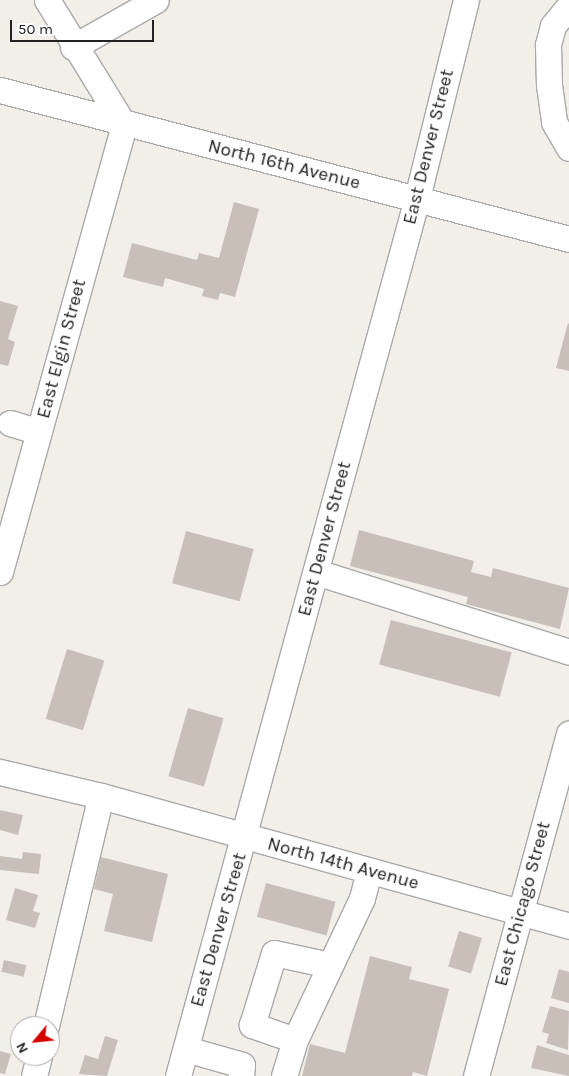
<!DOCTYPE html>
<html>
<head>
<meta charset="utf-8">
<style>
	body { margin:0 }
	#map { position:relative; width:569px; height:1076px; overflow:hidden; background:#f2efe9; font-family:Karla,sans-serif }
	div>[style] { position:absolute }
	[style*='--x'] { left:calc(var(--x)*1px); top:calc(var(--y)*1px); width:calc(var(--w)*1px); rotate:calc(var(--a)*1deg) }
	.building>* { inset:0; background:#c7bfb8; transform-origin:0 0 }
	.roads { filter:drop-shadow(1px 0 #a9a9a9) drop-shadow(-1px 0 #a9a9a9) drop-shadow(0 1px #a9a9a9) drop-shadow(0 -1px #a9a9a9) }
	.minor>* { height:25px; margin:-12.5px; padding:0 12.5px; transform-origin:12.5px; border-radius:12.5px; background:#fff }
	span { translate:-50% -50%; white-space:nowrap; text-align:center; line-height:1.15; -webkit-text-stroke:4.5px #fff; paint-order:stroke }
	.street-label { font-size:19px; color:#222 }
	.north { position:absolute; left:10px; top:1016px; width:50px; height:50px; box-sizing:border-box; background:#fff; border:1px solid #a7a7a7; border-radius:50%; rotate:242deg; font-size:14px; font-weight:700; line-height:20px; text-align:center; color:#222 }
	.north::after { content:''; display:block; margin:auto; width:18px; height:22px; background:#d40000; clip-path:polygon(50% 0,100% 100%,50% 72%,0 100%) }
	.scale { position:absolute; left:10px; top:20px; width:144px; height:22px; box-sizing:border-box; border:2px solid #222; border-top:0; padding-left:6px; font-size:15px; line-height:18px; white-space:nowrap; color:#222; -webkit-text-stroke:4px #fff; paint-order:stroke }
</style>
</head>
<body>
<div id="map">
	<div class="building">
		<div style="clip-path:polygon(234px 202px,259px 209px,235px 297px,220px 293px,218px 300px,202px 296px,204px 289px,165px 278px,163px 287px,123px 277px,132px 243px,197px 260px,199px 253px,219px 258px)"></div>
		<div style="clip-path:polygon(0 301px,18px 306px,8px 339px,15px 342px,8px 366px,0 364px)"></div>
		<div style="clip-path:polygon(568px 323px,569px 324px,569px 371px,556px 368px)"></div>
		<div style="clip-path:polygon(359px 530px,474px 561px,471px 572px,491px 577px,493px 568px,569px 588px,560px 629px,466px 604px,468px 597px,350px 566px)"></div>
		<div style="left:186px;top:531px;width:70px;height:54px;rotate:15deg"></div>
		<div style="left:391px;top:620px;width:125px;height:46px;rotate:15deg"></div>
		<div style="left:67px;top:649px;width:39px;height:73px;rotate:17deg"></div>
		<div style="left:188px;top:708px;width:37px;height:71px;rotate:16deg"></div>
		<div style="clip-path:polygon(0 810px,23px 815px,18px 835px,0 830px)"></div>
		<div style="clip-path:polygon(23px 852px,41px 854px,39px 874px,0 870px,0 856px,22px 859px)"></div>
		<div style="clip-path:polygon(101px 857px,168px 874px,152px 942px,104px 931px,113px 894px,94px 889px)"></div>
		<div style="left:266px;top:883px;width:72px;height:35px;rotate:15deg"></div>
		<div style="clip-path:polygon(15px 888px,38px 895px,33px 911px,40px 913px,35px 928px,6px 920px)"></div>
		<div style="left:459px;top:931px;width:24px;height:37px;rotate:17deg"></div>
		<div style="clip-path:polygon(370px 956px,412px 967px,409px 979px,449px 989px,427px 1076px,413px 1072px,412px 1076px,302px 1076px,310px 1044px,345px 1053px)"></div>
		<div style="left:4px;top:960px;width:23px;height:12px;rotate:13deg"></div>
		<div style="clip-path:polygon(559px 969px,569px 972px,569px 1003px,551px 998px)"></div>
		<div style="clip-path:polygon(550px 1006px,569px 1011px,568px 1050px,546px 1043px,549px 1034px,542px 1032px)"></div>
		<div style="clip-path:polygon(105px 1036px,118px 1040px,107px 1076px,79px 1074px,85px 1055px,98px 1059px)"></div>
		<div style="clip-path:polygon(537px 1045px,569px 1055px,569px 1076px,531px 1068px)"></div>
		<div style="clip-path:polygon(0 1051px,11px 1054px,5px 1074px,0 1073px)"></div>
	</div>
	<div class="roads">
		<div class="minor">
			<div style="--x:569;--y:6;--w:26;--a:129"></div>
			<div style="--x:553;--y:26;--w:20;--a:105"></div>
			<div style="--x:548;--y:45;--w:40;--a:88.6"></div>
			<div style="--x:549;--y:85;--w:37;--a:82"></div>
			<div style="--x:554;--y:122;--w:30;--a:60"></div>
			<div style="--x:73;--y:47;--w:95;--a:-29.5"></div>
			<div style="--x:0;--y:90;--w:588;--a:14.67"></div>
			<div style="--x:10;--y:423;--w:30;--a:17"></div>
			<div style="--x:0;--y:572;--w:464;--a:-74.5"></div>
			<div style="--x:124;--y:125;--w:147;--a:-121.6"></div>
			<div style="--x:316;--y:572;--w:265;--a:17.5"></div>
			<div style="--x:0;--y:772;--w:104;--a:13.4"></div>
			<div style="--x:101;--y:796;--w:486;--a:15.5"></div>
			<div style="--x:46;--y:1026;--w:236;--a:-76.6"></div>
			<div style="--x:295;--y:1040;--w:46;--a:-160.8"></div>
			<div style="--x:252;--y:1025;--w:75;--a:-73"></div>
			<div style="--x:274;--y:953;--w:57;--a:12.1"></div>
			<div style="--x:186;--y:1049;--w:58;--a:15.9"></div>
			<div style="--x:242;--y:1065;--w:11;--a:95"></div>
			<div style="--x:34;--y:1076;--w:21;--a:-76"></div>
			<div style="--x:178;--y:1076;--w:910;--a:-74.77"></div>
			<div style="--x:417;--y:198;--w:204;--a:-76.1"></div>
			<div style="--x:284;--y:1076;--w:38;--a:-73"></div>
			<div style="--x:295;--y:1040;--w:157;--a:-64.7"></div>
			<div style="--x:362;--y:898;--w:28;--a:-75"></div>
			<div style="--x:476;--y:1076;--w:355;--a:-74.8"></div>
		</div>
	</div>
	<div class="street-label">
		<span style="left:429px;top:147px;rotate:-76deg">East Denver Street</span>
		<span style="left:284px;top:165px;rotate:14deg">North 16th Avenue</span>
		<span style="left:62px;top:349px;rotate:-75deg">East Elgin Street</span>
		<span style="left:325px;top:539px;rotate:-75deg">East Denver Street</span>
		<span style="left:343px;top:864px;rotate:15deg">North 14th Avenue</span>
		<span style="left:523px;top:904px;rotate:-75deg">East Chicago Street</span>
		<span style="left:219px;top:930px;rotate:-74deg">East Denver Street</span>
	</div>
	<div class="north">N</div>
	<div class="scale">50 m</div>
</div>
</body>
</html>
